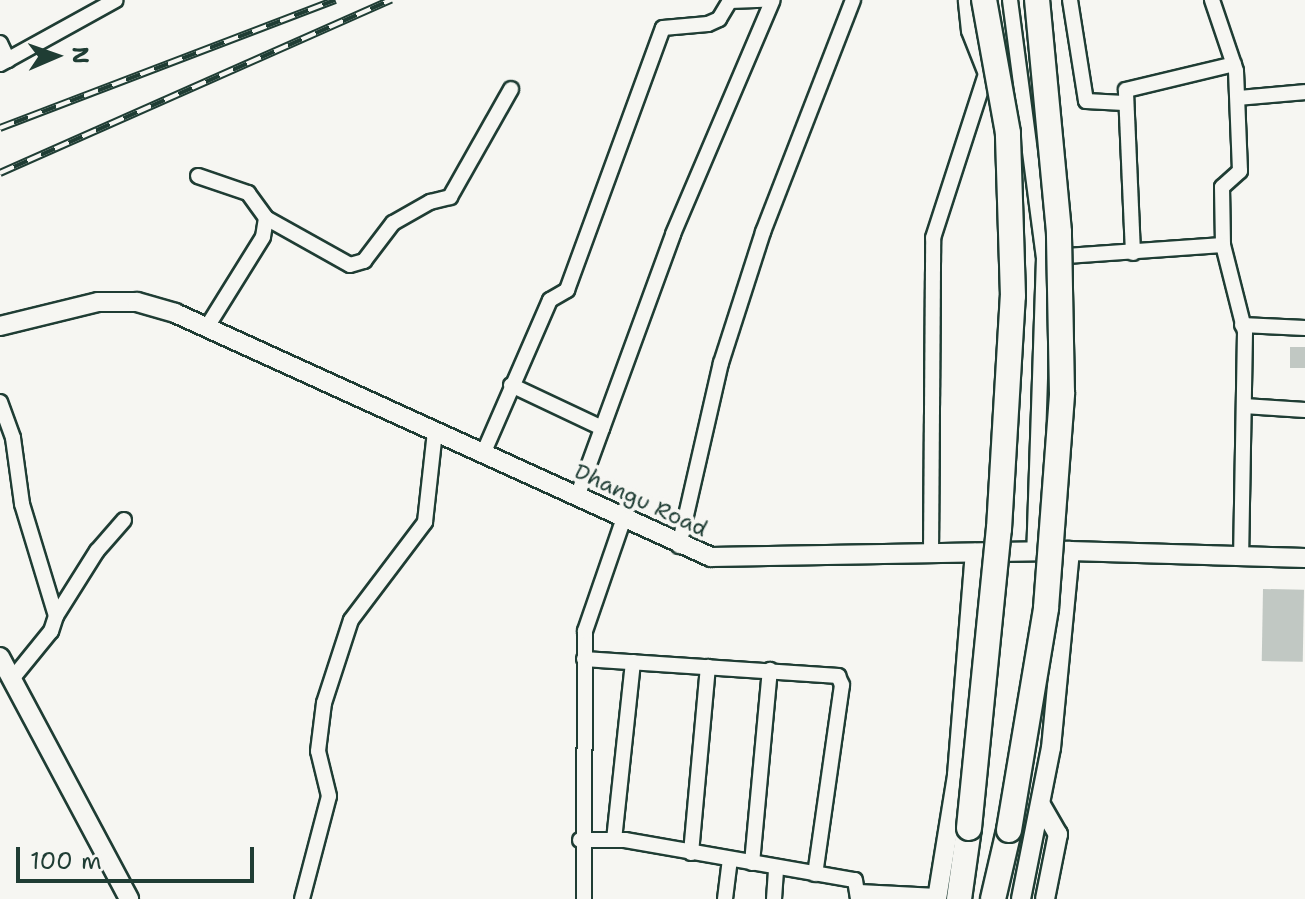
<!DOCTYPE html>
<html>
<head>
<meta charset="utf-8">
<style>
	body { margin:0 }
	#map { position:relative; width:1305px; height:899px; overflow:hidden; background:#f6f6f2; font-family:"Shantell Sans",sans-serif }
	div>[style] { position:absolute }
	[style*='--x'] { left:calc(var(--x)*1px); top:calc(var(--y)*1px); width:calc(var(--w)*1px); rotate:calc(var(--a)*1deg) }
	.building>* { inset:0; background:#c1c8c3; transform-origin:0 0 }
	.roads { filter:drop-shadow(2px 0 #1f3d34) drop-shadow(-2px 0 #1f3d34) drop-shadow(0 2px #1f3d34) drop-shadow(0 -2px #1f3d34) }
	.street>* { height:14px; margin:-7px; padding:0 7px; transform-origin:7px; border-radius:7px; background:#f6f6f2 }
	.secondary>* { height:18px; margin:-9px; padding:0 9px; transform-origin:9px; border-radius:9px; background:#f6f6f2 }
	.highway>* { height:24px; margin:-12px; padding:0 12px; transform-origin:12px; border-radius:12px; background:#f6f6f2 }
	.rail>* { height:8px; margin-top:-4px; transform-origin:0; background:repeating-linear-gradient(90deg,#f6f6f2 0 15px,#1f3d34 0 30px); box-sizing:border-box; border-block:2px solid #1f3d34 }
	.bridges { filter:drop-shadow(2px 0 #1f3d34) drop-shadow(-2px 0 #1f3d34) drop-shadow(0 2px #1f3d34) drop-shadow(0 -2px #1f3d34) }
	.highway-bridge>* { height:24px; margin:-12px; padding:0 12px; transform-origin:12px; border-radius:12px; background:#f6f6f2 }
	span { translate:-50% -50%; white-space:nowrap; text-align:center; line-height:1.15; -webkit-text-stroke:8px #f6f6f2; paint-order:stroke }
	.street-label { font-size:22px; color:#1f3d34 }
	.north { position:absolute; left:16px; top:16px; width:80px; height:80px; -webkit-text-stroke:6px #f6f6f2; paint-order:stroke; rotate:88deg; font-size:22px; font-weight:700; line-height:32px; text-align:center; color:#1f3d34 }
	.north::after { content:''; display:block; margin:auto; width:28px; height:36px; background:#1f3d34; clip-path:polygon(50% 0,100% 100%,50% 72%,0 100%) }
	.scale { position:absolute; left:16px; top:847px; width:238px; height:36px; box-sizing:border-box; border:4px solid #1f3d34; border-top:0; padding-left:10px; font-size:24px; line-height:28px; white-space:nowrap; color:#1f3d34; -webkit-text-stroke:6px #f6f6f2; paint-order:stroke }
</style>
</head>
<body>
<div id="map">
	<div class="building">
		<div style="left:1290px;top:347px;width:15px;height:21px"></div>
		<div style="left:1263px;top:589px;width:41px;height:72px;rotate:1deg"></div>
	</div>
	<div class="roads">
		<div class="street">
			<div style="--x:1010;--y:0;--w:260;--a:82.5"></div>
			<div style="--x:1044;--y:258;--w:294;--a:91.9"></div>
			<div style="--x:1070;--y:0;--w:102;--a:81"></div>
			<div style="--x:1086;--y:101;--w:38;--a:3"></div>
			<div style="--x:1212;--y:0;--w:75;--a:71.3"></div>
			<div style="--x:1236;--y:71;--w:100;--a:87.7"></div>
			<div style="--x:1240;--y:171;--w:24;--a:138"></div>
			<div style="--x:1222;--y:187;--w:58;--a:89"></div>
			<div style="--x:1223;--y:245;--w:90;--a:75.8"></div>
			<div style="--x:1245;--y:332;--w:226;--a:91"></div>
			<div style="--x:0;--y:43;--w:19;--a:65"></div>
			<div style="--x:0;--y:64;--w:132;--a:-28.9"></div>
			<div style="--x:1238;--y:98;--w:67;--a:-5.1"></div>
			<div style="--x:198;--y:176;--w:53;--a:18.8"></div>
			<div style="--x:248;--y:193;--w:31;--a:54"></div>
			<div style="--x:266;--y:218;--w:19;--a:99"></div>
			<div style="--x:263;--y:237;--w:106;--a:121.9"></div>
			<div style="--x:266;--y:218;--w:96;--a:29.2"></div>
			<div style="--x:350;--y:265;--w:15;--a:-16"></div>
			<div style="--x:364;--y:261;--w:48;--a:-52.7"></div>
			<div style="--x:393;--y:223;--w:43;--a:-29.6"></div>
			<div style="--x:430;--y:202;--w:21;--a:-14"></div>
			<div style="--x:450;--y:197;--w:124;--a:-60.5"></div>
			<div style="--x:1133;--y:253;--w:163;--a:-92.5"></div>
			<div style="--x:1126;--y:90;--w:111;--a:-13.5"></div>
			<div style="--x:1052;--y:257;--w:171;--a:-4"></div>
			<div style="--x:1242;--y:325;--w:63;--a:2.7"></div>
			<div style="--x:511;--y:385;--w:101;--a:25.3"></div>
			<div style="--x:0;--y:402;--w:38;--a:70"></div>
			<div style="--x:13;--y:438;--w:67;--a:82.2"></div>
			<div style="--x:22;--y:504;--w:117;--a:73.1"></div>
			<div style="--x:56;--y:616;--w:16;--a:108"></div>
			<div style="--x:51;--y:631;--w:62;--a:129.1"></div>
			<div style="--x:1244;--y:406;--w:61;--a:3.8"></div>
			<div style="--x:483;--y:454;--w:168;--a:-66.5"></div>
			<div style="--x:550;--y:300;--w:20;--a:-30"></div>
			<div style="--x:567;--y:290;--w:279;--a:-69.9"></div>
			<div style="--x:663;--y:28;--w:45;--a:-5.1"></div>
			<div style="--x:708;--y:24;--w:12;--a:-24"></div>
			<div style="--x:719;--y:19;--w:21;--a:-59"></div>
			<div style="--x:730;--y:1;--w:33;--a:-2"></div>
			<div style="--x:577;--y:497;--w:280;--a:-69.9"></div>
			<div style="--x:673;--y:234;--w:254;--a:-66.9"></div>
			<div style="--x:679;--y:546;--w:188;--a:-77.1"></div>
			<div style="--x:721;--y:363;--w:138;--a:-72.2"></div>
			<div style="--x:763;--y:232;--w:249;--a:-68.8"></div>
			<div style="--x:931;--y:554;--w:316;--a:-89.6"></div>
			<div style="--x:933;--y:238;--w:172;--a:-72.1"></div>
			<div style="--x:986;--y:74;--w:46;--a:-111.6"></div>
			<div style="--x:969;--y:31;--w:31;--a:-96"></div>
			<div style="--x:56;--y:616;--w:77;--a:-57.8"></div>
			<div style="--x:97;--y:551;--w:41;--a:-48.9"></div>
			<div style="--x:584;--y:659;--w:255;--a:3.8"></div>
			<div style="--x:838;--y:676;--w:10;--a:66"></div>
			<div style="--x:842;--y:685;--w:191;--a:98.1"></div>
			<div style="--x:580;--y:840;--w:45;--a:0"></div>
			<div style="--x:625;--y:840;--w:233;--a:9.9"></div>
			<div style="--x:855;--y:880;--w:19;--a:81"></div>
			<div style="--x:614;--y:840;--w:179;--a:-83.9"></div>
			<div style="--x:691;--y:853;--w:187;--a:-84.8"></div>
			<div style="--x:752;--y:863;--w:194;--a:-84.7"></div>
			<div style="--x:859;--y:892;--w:78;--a:2.9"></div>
			<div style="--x:302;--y:899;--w:106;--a:-75.3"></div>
			<div style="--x:329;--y:796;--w:46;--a:-103.7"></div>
			<div style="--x:318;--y:751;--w:48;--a:-82.9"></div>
			<div style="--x:324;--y:703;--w:87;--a:-72"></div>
			<div style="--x:351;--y:620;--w:123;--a:-52.9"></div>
			<div style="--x:425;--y:522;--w:91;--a:-83.7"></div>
			<div style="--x:584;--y:899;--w:268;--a:-89.8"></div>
			<div style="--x:585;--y:631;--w:120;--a:-71"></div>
			<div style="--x:725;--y:899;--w:40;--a:-82.9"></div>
			<div style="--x:774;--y:899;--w:32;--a:-86"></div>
		</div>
		<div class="secondary">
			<div style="--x:0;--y:326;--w:101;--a:-13.8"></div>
			<div style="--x:98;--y:302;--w:39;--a:0"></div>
			<div style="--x:137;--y:302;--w:40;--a:16"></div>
			<div style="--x:175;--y:313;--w:589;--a:24.48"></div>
			<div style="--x:711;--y:557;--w:359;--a:-1"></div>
			<div style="--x:1070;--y:551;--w:235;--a:1.7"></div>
			<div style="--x:0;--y:657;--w:274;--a:61.9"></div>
			<div style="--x:1041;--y:805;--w:34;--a:60"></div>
			<div style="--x:1058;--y:834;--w:66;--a:101.3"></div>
			<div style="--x:937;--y:899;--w:126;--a:-80.8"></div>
			<div style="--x:957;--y:775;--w:223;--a:-85.4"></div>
			<div style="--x:1021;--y:899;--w:154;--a:-78.8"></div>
			<div style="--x:1051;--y:748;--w:198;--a:-84.5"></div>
		</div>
		<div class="highway">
			<div style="--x:959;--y:899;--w:72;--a:-82"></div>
			<div style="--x:993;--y:899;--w:71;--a:-76.9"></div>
		</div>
	</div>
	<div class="rail">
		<div style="--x:0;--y:128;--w:359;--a:-20.9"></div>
		<div style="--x:0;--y:173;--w:428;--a:-23.9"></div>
	</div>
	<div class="bridges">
		<div class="highway-bridge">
			<div style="--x:969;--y:828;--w:301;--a:-84.3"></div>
			<div style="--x:999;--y:529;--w:233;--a:-86.6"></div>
			<div style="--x:1013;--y:296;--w:163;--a:-91.8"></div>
			<div style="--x:1008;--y:133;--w:135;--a:-100.2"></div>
			<div style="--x:1009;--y:830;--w:225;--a:-80.5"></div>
			<div style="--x:1046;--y:608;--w:216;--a:-85.7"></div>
			<div style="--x:1062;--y:393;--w:161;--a:-91.1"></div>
			<div style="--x:1059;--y:232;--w:233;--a:-95.4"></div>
		</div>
	</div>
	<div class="street-label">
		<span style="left:641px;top:500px;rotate:25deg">Dhangu Road</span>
	</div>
	<div class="north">N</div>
	<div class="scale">100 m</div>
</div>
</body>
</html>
